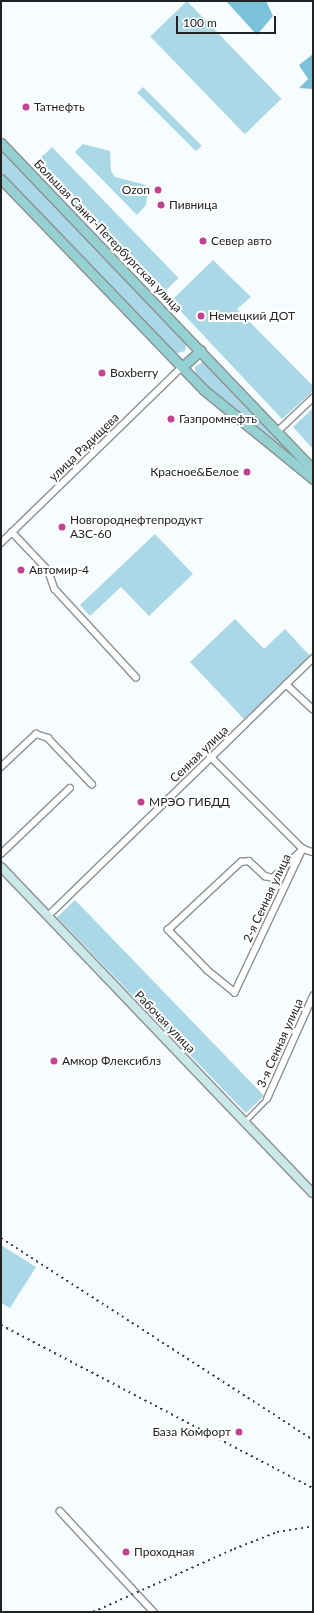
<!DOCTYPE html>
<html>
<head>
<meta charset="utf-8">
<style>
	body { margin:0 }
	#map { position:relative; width:314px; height:1613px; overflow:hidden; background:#f7fcfe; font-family:Lato,sans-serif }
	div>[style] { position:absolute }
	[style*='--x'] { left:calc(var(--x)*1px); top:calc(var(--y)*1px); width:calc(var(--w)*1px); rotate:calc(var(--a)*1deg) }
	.green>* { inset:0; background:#aad8e7; transform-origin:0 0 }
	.forest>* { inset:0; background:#7ac2d9 }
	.roads { filter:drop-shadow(1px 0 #8c9193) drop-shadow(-1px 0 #8c9193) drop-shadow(0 1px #8c9193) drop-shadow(0 -1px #8c9193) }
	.pedestrian>* { height:4px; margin:-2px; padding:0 2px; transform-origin:2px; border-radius:2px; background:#fff }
	.minor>* { height:5.5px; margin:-2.75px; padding:0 2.75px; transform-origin:2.75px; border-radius:2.75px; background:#fff }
	.secondary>* { height:8px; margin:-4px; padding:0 4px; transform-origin:4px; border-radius:4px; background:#cae8e8 }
	.primary>* { height:9px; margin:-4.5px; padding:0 4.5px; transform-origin:4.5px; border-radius:4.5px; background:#95d1d1 }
	.rail>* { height:2px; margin-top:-1px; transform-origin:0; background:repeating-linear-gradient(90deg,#434445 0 2px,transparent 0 6px) }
	.dots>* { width:11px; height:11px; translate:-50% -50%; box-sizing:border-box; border:2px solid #fff; border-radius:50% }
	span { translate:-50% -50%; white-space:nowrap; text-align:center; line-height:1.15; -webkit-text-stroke:4px #fff; paint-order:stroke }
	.poi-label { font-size:12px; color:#212223 }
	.left { translate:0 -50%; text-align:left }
	.right { translate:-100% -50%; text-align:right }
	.street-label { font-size:12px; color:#212223 }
	.frame { position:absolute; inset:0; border:2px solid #212223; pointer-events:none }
	.scale { position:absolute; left:176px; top:16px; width:100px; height:18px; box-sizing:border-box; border:2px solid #212223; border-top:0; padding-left:5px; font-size:12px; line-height:14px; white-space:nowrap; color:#212223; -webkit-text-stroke:3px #fff; paint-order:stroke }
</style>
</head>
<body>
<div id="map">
	<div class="green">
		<div style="left:187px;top:1px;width:136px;height:51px;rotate:46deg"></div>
		<div style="left:143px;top:87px;width:83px;height:8px;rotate:45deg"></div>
		<div style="clip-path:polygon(83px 144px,110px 151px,111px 171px,115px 177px,146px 185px,148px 190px,146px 205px,137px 215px,75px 152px)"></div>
		<div style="clip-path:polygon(1px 146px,187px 340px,185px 351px,174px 354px,1px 173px)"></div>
		<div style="left:52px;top:147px;width:182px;height:22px;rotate:46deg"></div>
		<div style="clip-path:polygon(213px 260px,251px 297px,237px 309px,313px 386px,313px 391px,282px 419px,171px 301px)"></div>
		<div style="clip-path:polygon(204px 361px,306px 466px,212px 390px,196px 375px,195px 367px)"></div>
		<div style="clip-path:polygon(313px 408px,313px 449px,293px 427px)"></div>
		<div style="clip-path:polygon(155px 534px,193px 574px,149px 616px,121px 587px,90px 616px,80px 605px)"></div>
		<div style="clip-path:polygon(235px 619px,264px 649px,285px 629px,310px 656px,244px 719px,190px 662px)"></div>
		<div style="left:75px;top:900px;width:272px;height:25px;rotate:46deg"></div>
		<div style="clip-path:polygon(1px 1245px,36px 1267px,10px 1308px,1px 1303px)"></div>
	</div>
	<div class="forest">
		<div style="clip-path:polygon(226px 1px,266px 1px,273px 16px,257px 35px)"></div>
		<div style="clip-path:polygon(313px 54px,313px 89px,299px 88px,308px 79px,299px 65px)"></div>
	</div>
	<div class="roads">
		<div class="pedestrian">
			<div style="--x:245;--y:1122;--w:32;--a:-46"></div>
		</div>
		<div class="minor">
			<div style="--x:278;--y:431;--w:48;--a:-43.3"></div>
			<div style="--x:12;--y:532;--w:52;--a:46.5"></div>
			<div style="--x:48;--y:570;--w:20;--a:70"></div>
			<div style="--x:55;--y:589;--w:120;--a:47.4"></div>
			<div style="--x:1;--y:543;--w:252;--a:-44.2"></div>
			<div style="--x:286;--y:684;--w:37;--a:43"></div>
			<div style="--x:211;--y:757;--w:130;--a:45"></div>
			<div style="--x:303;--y:849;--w:10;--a:17"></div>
			<div style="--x:1;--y:767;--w:48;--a:-43.3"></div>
			<div style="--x:36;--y:734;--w:13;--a:18"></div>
			<div style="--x:48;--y:738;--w:64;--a:46.3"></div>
			<div style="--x:303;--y:849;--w:159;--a:115.3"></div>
			<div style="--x:235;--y:993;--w:36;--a:-141"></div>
			<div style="--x:207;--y:970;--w:56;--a:-134.3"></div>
			<div style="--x:168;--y:930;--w:100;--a:-43"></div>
			<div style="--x:241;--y:862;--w:8;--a:-7"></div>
			<div style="--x:249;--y:861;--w:22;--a:43"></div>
			<div style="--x:265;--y:876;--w:8;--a:14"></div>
			<div style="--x:273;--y:878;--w:42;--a:-44"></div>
			<div style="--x:1;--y:854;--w:95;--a:-43.7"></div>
			<div style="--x:48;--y:916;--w:370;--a:-44.2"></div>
			<div style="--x:267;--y:1099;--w:113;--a:-65.9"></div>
			<div style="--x:60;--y:1511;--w:138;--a:47.1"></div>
		</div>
		<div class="secondary">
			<div style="--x:1;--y:867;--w:451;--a:46.3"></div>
		</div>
		<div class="primary">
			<div style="--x:1;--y:143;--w:451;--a:46.3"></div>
			<div style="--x:1;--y:179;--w:293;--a:46.1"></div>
			<div style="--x:204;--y:390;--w:141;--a:39.2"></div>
			<div style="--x:182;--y:367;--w:25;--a:-42"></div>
		</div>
	</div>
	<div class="rail">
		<div style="--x:1;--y:1238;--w:372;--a:32.9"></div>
		<div style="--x:1;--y:1325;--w:352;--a:27.6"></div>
		<div style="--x:93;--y:1612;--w:154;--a:-24.1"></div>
		<div style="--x:234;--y:1549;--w:46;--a:-21.6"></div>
		<div style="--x:277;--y:1532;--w:36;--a:-9"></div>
	</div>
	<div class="dots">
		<div style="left:26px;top:107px;background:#c04391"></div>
		<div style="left:158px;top:190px;background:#c04391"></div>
		<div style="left:161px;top:205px;background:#c04391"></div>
		<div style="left:203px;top:241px;background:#c04391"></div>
		<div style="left:201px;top:316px;background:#c04391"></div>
		<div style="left:102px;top:373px;background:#c04391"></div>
		<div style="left:171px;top:419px;background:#c04391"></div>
		<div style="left:247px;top:472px;background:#c04391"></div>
		<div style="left:62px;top:527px;background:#c04391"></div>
		<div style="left:21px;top:570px;background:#c04391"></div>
		<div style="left:141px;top:802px;background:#c04391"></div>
		<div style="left:54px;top:1061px;background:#c04391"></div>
		<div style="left:239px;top:1432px;background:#c04391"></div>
		<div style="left:126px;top:1552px;background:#c04391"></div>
	</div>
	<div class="poi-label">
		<span class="left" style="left:34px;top:107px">Татнефть</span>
		<span class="right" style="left:150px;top:190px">Ozon</span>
		<span class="left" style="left:169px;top:205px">Пивница</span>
		<span class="left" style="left:211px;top:241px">Север авто</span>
		<span class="left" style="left:209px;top:316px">Немецкий ДОТ</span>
		<span class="left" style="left:110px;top:373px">Boxberry</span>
		<span class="left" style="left:179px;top:419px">Газпромнефть</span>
		<span class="right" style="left:239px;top:472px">Красное&amp;Белое</span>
		<span class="left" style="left:70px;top:527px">Новгороднефтепродукт<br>АЗС-60</span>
		<span class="left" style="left:29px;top:570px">Автомир-4</span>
		<span class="left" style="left:149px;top:802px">МРЭО ГИБДД</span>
		<span class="left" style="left:62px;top:1061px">Амкор Флексиблз</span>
		<span class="right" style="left:231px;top:1432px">База Комфорт</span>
		<span class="left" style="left:134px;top:1552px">Проходная</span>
	</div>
	<div class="street-label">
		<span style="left:108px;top:236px;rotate:46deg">Большая Санкт-Петербургская улица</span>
		<span style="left:84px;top:447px;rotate:-44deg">улица Радищева</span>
		<span style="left:199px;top:754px;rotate:-44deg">Сенная улица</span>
		<span style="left:267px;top:898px;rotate:-65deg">2-я Сенная улица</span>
		<span style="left:165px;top:1022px;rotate:46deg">Рабочая улица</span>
		<span style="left:280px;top:1043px;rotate:-66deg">3-я Сенная улица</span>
	</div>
	<div class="frame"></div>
	<div class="scale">100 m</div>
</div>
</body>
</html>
